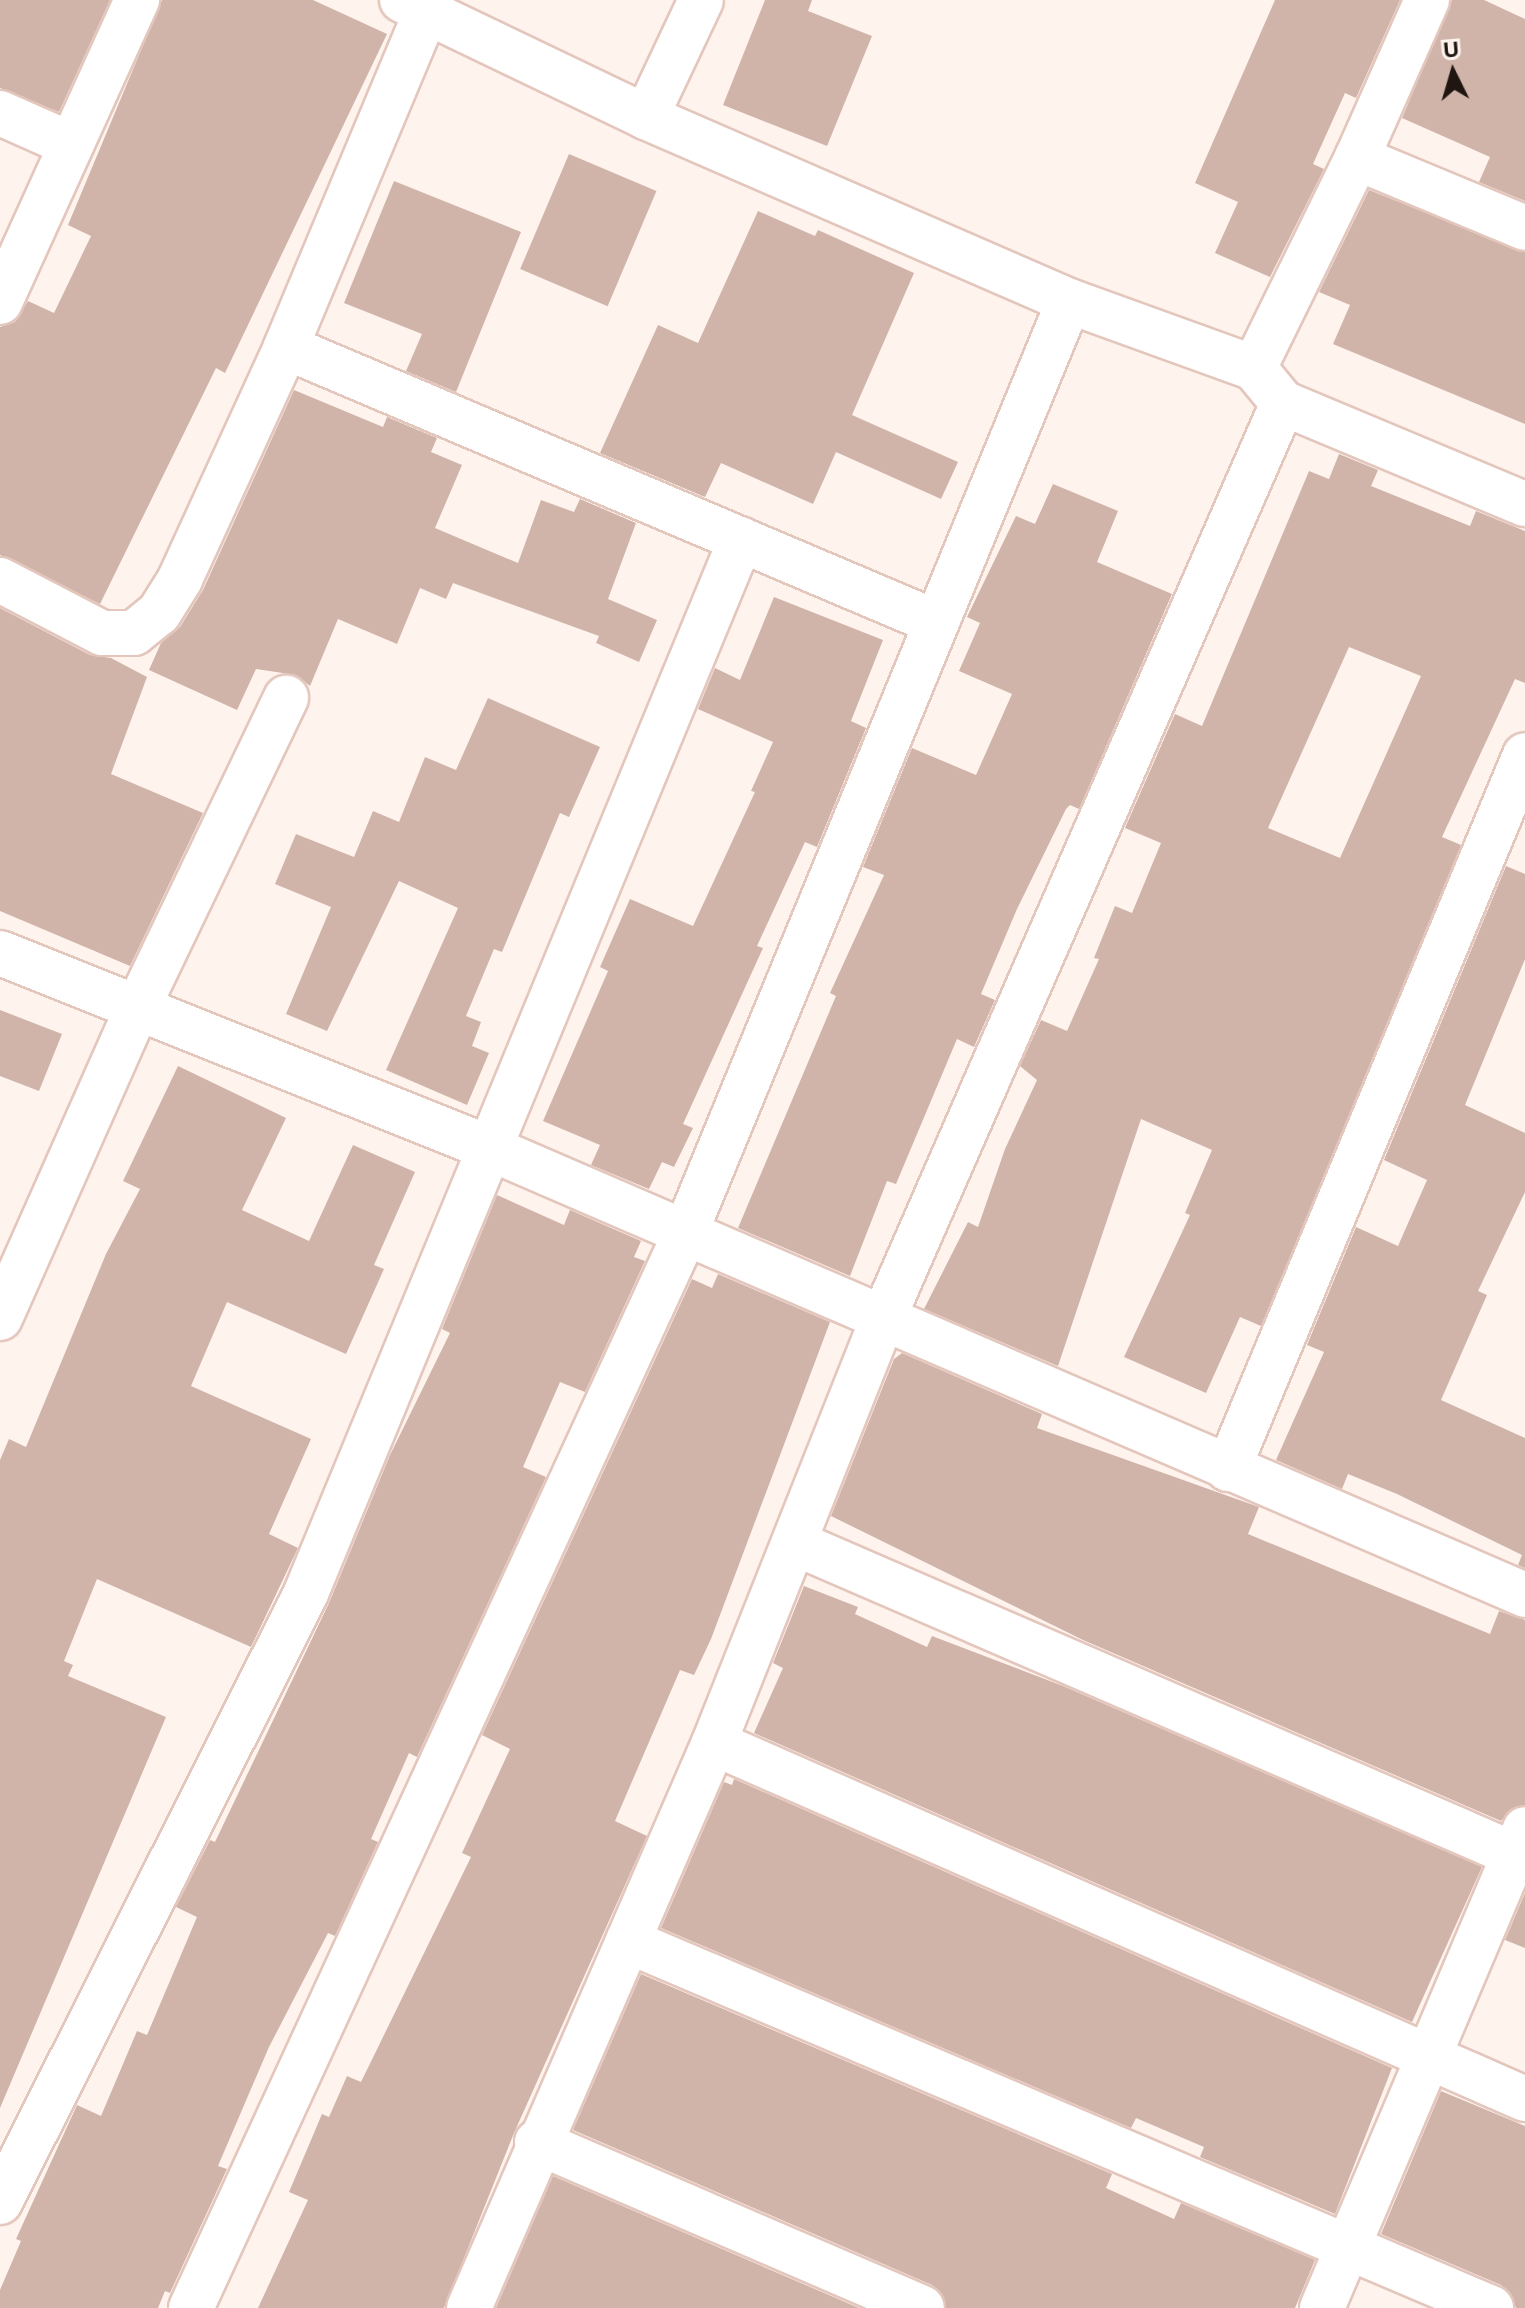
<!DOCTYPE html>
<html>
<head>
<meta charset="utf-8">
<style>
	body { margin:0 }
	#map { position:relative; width:1525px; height:2308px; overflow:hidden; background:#fff3ee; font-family:"Noto Sans",sans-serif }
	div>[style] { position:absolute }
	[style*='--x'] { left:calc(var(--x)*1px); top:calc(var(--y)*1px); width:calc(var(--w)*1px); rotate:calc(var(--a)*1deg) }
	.building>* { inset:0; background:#d0b4aa; transform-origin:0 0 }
	.roads { filter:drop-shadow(2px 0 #e3c6bc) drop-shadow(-2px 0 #e3c6bc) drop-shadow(0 2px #e3c6bc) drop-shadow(0 -2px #e3c6bc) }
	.minor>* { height:44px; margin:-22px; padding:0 22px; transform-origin:22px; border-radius:22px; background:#fff }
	span { translate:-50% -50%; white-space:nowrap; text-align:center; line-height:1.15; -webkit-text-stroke:7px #fff3ee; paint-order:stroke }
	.north { position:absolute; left:1413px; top:32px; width:80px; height:80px; -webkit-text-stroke:6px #fff3ee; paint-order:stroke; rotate:355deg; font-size:22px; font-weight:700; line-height:32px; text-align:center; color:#1f1511 }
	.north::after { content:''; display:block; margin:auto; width:28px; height:36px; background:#1f1511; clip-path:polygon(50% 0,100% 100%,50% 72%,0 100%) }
</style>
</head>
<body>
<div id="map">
	<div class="building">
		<div style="clip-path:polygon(0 0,110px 0,59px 112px,0 88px)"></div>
		<div style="clip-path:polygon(162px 0,313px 0,387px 34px,225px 373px,216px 368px,100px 604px,0 555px,0 327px,15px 322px,28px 301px,54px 313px,91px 236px,68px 225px)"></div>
		<div style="clip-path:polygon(765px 0,812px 0,808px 11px,872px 36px,827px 146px,723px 105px)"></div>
		<div style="clip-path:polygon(1275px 0,1400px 0,1356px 98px,1345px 93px,1313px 164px,1324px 169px,1270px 277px,1215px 253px,1238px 202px,1195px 183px)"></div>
		<div style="clip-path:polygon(1452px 0,1484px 0,1525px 19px,1525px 201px,1479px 182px,1490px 157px,1402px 118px)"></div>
		<div style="left:569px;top:154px;width:95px;height:125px;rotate:23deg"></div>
		<div style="clip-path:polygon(394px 181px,521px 232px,456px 392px,406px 371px,422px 334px,344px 303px)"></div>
		<div style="clip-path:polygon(1369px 190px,1525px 252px,1525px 424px,1333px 344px,1350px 305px,1319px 292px)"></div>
		<div style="clip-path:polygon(758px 211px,815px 236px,818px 230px,914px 273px,852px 415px,958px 462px,941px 499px,836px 452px,813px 504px,721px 463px,705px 497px,600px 453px,658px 325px,698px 343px)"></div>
		<div style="clip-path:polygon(294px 390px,383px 427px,387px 417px,437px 438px,431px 452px,462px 465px,435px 528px,518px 563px,541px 500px,574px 512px,580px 499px,636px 523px,608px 599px,657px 620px,639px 662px,596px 643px,599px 636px,453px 583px,446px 599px,420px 588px,397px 644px,338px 619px,310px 686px,296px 675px,256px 669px,237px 710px,149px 670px,161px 643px,180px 627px,203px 590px)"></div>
		<div style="clip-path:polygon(evenodd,1339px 454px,1378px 470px,1371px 486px,1470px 526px,1476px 511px,1525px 531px,1525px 683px,1515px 679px,1442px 837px,1461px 845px,1261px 1326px,1240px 1317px,1206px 1393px,1124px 1357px,1190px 1215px,1185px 1213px,1212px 1150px,1141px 1119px,1058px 1366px,924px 1309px,968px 1222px,978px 1227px,1005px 1149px,1037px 1080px,1020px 1066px,1041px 1020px,1067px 1031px,1099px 959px,1094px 958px,1115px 906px,1132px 913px,1161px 843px,1125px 828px,1175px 714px,1202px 726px,1309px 471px,1329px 479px,1339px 454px,1349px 647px,1421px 676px,1340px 858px,1268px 828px,1349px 647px)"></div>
		<div style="clip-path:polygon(1053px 484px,1118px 511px,1097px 562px,1172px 594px,1079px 809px,1070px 805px,1066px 809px,1017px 909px,981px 994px,995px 1000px,974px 1047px,957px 1039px,896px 1184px,887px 1181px,850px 1276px,738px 1228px,836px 996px,830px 993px,884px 875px,863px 867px,912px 748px,976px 775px,1012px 694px,959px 671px,980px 623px,967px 617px,1016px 516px,1035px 524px)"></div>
		<div style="clip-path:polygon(774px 597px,883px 640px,851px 721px,866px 728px,817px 847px,805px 842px,757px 946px,763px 948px,683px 1124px,693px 1128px,674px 1167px,662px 1162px,649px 1189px,591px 1165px,600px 1145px,543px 1121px,608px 971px,600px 967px,630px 899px,693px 926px,755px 792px,751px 791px,773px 742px,698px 709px,715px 668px,740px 680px)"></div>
		<div style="clip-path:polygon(0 608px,90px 655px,111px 658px,147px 677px,111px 774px,203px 813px,130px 966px,0 911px)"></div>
		<div style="clip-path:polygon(488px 698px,600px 747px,569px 817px,560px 813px,502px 952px,494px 949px,466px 1016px,481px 1022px,472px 1046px,489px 1053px,467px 1105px,386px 1070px,458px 908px,399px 881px,327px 1031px,286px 1014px,331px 907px,275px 884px,296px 834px,354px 857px,373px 811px,399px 822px,425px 757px,456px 770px)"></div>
		<div style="clip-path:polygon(1506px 866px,1525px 874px,1525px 959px,1465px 1105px,1525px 1133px,1525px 1192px,1478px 1291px,1487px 1295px,1441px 1400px,1525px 1438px,1525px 1568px,1518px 1565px,1522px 1555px,1397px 1494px,1348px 1474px,1342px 1489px,1276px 1460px,1324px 1352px,1307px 1345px,1356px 1227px,1398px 1246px,1427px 1180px,1384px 1160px)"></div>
		<div style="clip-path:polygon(0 1010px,62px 1034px,39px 1091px,0 1076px)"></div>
		<div style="clip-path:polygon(178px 1066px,286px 1118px,242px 1210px,309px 1241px,353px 1145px,415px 1172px,374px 1265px,384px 1269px,346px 1354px,227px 1302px,191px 1386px,311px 1439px,269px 1534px,298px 1548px,251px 1647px,97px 1579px,64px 1661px,73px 1665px,68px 1676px,166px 1717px,0 2108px,0 1460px,9px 1439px,26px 1447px,106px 1254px,140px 1189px,123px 1181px)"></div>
		<div style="clip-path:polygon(497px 1195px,564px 1225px,570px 1210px,641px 1241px,634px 1257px,645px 1261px,585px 1392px,560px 1382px,523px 1467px,546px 1477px,417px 1757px,409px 1753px,371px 1839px,378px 1842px,335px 1936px,328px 1933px,269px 2047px,218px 2166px,227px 2169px,170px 2293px,165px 2291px,158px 2308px,0 2308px,0 2290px,21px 2241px,16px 2239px,77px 2105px,101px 2116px,137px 2031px,147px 2035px,197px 1917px,176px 1907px,210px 1840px,215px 1842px,329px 1603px,390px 1455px,450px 1333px,442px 1329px)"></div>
		<div style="clip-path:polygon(718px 1274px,830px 1322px,711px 1639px,694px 1675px,680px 1670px,615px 1821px,647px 1836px,514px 2133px,444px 2308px,258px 2308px,308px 2200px,289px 2192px,322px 2114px,329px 2117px,347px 2076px,361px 2082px,471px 1857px,462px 1853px,510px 1749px,482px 1735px,692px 1279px,712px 1288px)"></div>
		<div style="clip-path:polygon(902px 1353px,1042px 1414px,1037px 1428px,1259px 1507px,1248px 1534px,1490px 1634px,1499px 1611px,1525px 1620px,1525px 1805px,1511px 1809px,1501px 1821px,1083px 1640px,831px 1516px,894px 1359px)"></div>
		<div style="clip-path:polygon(804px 1586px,858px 1607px,855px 1614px,927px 1647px,932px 1636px,1063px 1686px,1482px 1867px,1412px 2022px,754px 1733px,783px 1668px,773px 1663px)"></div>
		<div style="clip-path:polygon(734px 1779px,1392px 2068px,1335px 2214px,1200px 2157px,1204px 2147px,1136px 2118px,1131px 2128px,661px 1928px,724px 1782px,732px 1785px)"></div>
		<div style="clip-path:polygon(1525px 1893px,1525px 1948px,1505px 1940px)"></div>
		<div style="clip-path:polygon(641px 1974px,1112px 2174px,1106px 2188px,1174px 2219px,1181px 2203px,1315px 2260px,1295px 2308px,946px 2308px,942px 2294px,932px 2285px,573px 2130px)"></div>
		<div style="clip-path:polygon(1441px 2091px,1525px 2126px,1525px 2308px,1516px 2308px,1511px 2294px,1501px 2285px,1381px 2234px)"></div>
		<div style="clip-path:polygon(553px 2176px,859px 2308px,496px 2308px)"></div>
	</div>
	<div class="roads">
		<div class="minor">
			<div style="--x:402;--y:0;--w:271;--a:25.6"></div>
			<div style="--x:646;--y:117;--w:461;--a:23.5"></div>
			<div style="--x:1069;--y:301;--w:197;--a:19.9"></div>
			<div style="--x:1254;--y:368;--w:45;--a:50.4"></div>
			<div style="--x:1283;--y:403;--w:262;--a:22.7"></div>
			<div style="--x:0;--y:113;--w:77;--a:23.9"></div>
			<div style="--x:646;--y:117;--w:129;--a:-64.8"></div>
			<div style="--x:1357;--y:158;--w:182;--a:22.6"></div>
			<div style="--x:0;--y:302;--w:332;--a:-65.6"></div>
			<div style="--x:286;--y:347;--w:705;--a:22.96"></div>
			<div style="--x:1254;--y:368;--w:234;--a:-63.9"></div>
			<div style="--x:1357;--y:158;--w:173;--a:-66.1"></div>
			<div style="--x:0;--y:580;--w:115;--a:27.5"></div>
			<div style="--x:102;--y:633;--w:32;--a:0"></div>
			<div style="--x:134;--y:633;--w:32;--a:-39"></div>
			<div style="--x:159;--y:613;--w:40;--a:-58"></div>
			<div style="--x:180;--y:579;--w:255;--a:-65.4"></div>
			<div style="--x:286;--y:347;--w:376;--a:-67.3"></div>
			<div style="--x:0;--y:953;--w:524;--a:21.72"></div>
			<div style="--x:487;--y:1147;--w:1131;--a:23.34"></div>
			<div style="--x:0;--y:1318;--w:340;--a:-66.1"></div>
			<div style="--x:138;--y:1007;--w:343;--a:-64.4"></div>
			<div style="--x:1228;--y:1469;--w:773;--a:-67.41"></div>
			<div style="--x:795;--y:1543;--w:795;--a:23.41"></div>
			<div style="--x:714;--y:1743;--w:886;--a:23.7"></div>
			<div style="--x:628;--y:1941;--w:938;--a:23.04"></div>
			<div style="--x:537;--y:2142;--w:419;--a:23.3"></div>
			<div style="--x:0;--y:2202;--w:682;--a:-63.32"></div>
			<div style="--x:306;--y:1593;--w:1140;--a:-67.57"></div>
			<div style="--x:191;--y:2308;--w:1180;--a:-65.3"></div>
			<div style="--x:684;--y:1236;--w:1011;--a:-67.62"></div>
			<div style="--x:469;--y:2308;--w:616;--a:-66.56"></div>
			<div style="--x:714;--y:1743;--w:454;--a:-68.3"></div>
			<div style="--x:882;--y:1321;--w:1002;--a:-66.4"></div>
			<div style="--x:1322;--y:2308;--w:520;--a:-67.03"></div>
		</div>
	</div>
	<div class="north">U</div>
</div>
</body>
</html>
